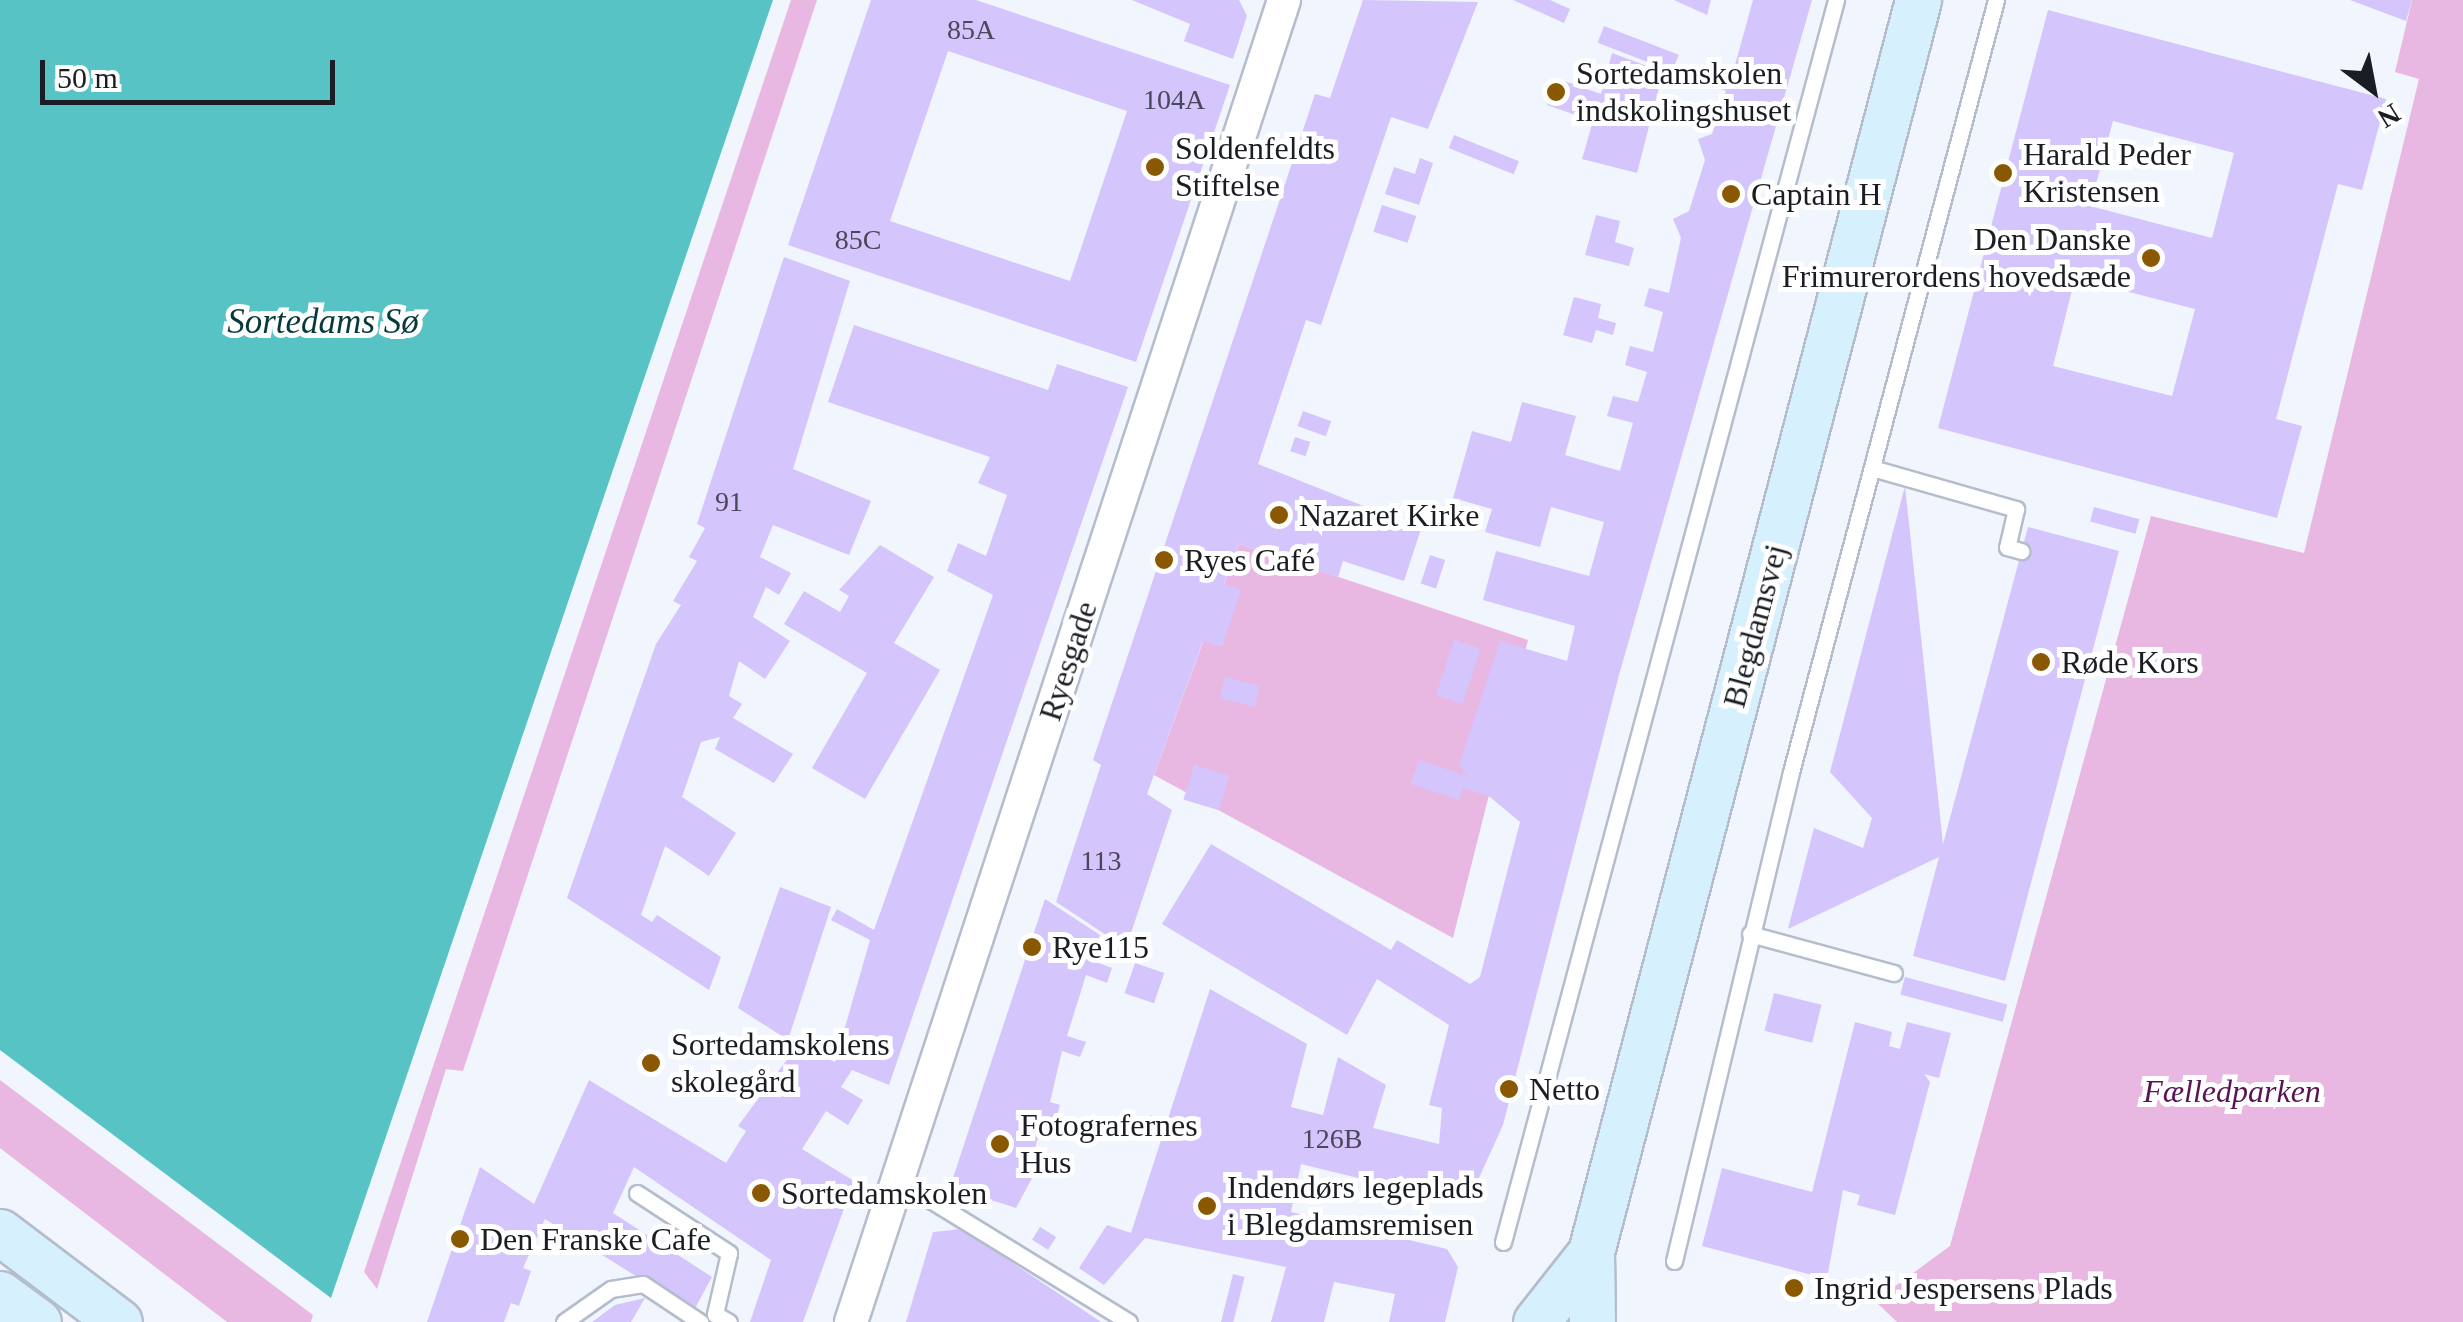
<!DOCTYPE html>
<html>
<head>
<meta charset="utf-8">
<style>
	body { margin:0 }
	#map { position:relative; width:2463px; height:1322px; overflow:hidden; background:#f0f5fe; font-family:Georgia,serif }
	div>[style] { position:absolute }
	[style*='--x'] { left:calc(var(--x)*1px); top:calc(var(--y)*1px); width:calc(var(--w)*1px); rotate:calc(var(--a)*1deg) }
	.green>* { inset:0; background:#e9b8e2 }
	.water>* { inset:0; background:#58c3c5 }
	.building>* { inset:0; background:#d5c5fd; transform-origin:0 0 }
	.roads { filter:drop-shadow(2px 0 #b5bdcc) drop-shadow(-2px 0 #b5bdcc) drop-shadow(0 2px #b5bdcc) drop-shadow(0 -2px #b5bdcc) }
	.lane>* { height:15px; margin:-7.5px; padding:0 7.5px; transform-origin:7.5px; border-radius:7.5px; background:#fff }
	.street>* { height:32px; margin:-16px; padding:0 16px; transform-origin:16px; border-radius:16px; background:#fff }
	.secondary>* { height:45px; margin:-22.5px; padding:0 22.5px; transform-origin:22.5px; border-radius:22.5px; background:#d6f1fd }
	.dots>* { width:28px; height:28px; translate:-50% -50%; box-sizing:border-box; border:5px solid #fff; border-radius:50% }
	span { translate:-50% -50%; white-space:nowrap; text-align:center; line-height:1.15; -webkit-text-stroke:10px #fff; paint-order:stroke }
	.number-label { font-size:28px; color:#49475a }
	.number-label span { -webkit-text-stroke-width:0 }
	.poi-label { font-size:32px; color:#1a1d23 }
	.left { translate:0 -50%; text-align:left }
	.right { translate:-100% -50%; text-align:right }
	.street-label { font-size:32px; color:#1a1d23 }
	.park-label { font-size:32px; color:#591354; font-style:italic }
	.water-label { font-size:35px; color:#053a3b; font-style:italic }
	.north { position:absolute; left:2323px; top:40px; width:100px; height:100px; -webkit-text-stroke:8px #fff; paint-order:stroke; rotate:148deg; font-size:28px; font-weight:700; line-height:40px; text-align:center; color:#1a1d23 }
	.north::after { content:''; display:block; margin:auto; width:35px; height:45px; background:#1a1d23; clip-path:polygon(50% 0,100% 100%,50% 72%,0 100%) }
	.scale { position:absolute; left:40px; top:60px; width:295px; height:45px; box-sizing:border-box; border:5px solid #1a1d23; border-top:0; padding-left:12px; font-size:30px; line-height:35px; white-space:nowrap; color:#1a1d23; -webkit-text-stroke:8px #fff; paint-order:stroke }
</style>
</head>
<body>
<div id="map">
	<div class="green">
		<div style="clip-path:polygon(791px 0,817px 0,463px 1071px,446px 1069px,377px 1289px,364px 1272px)"></div>
		<div style="clip-path:polygon(2412px 0,2463px 0,2463px 1322px,1897px 1322px,1875px 1301px,1950px 1246px,2151px 516px,2304px 553px,2419px 79px,2395px 72px)"></div>
		<div style="clip-path:polygon(1239px 544px,1528px 640px,1453px 938px,1154px 775px)"></div>
		<div style="clip-path:polygon(0 1080px,313px 1315px,311px 1322px,227px 1322px,0 1148px)"></div>
	</div>
	<div class="water">
		<div style="clip-path:polygon(0 0,773px 0,331px 1298px,0 1050px)"></div>
	</div>
	<div class="building">
		<div style="clip-path:polygon(evenodd,871px 0,976px 0,1230px 85px,1136px 362px,788px 245px,871px 0,948px 51px,1127px 111px,1070px 281px,890px 221px,948px 51px)"></div>
		<div style="clip-path:polygon(1132px 0,1239px 0,1247px 16px,1233px 59px,1184px 41px,1190px 24px)"></div>
		<div style="clip-path:polygon(1363px 0,1478px 2px,1428px 129px,1391px 117px,1321px 325px,1306px 320px,1258px 464px,1421px 529px,1404px 581px,1343px 561px,1338px 577px,1239px 544px,1224px 584px,1241px 590px,1222px 647px,1203px 641px,1147px 794px,1172px 810px,1126px 948px,1056px 902px,1101px 765px,1093px 760px,1315px 94px,1330px 98px)"></div>
		<div style="clip-path:polygon(1513px 0,1550px 0,1570px 9px,1564px 23px)"></div>
		<div style="clip-path:polygon(1674px 0,1711px 0,1707px 15px)"></div>
		<div style="clip-path:polygon(1753px 0,1812px 0,1619px 675px,1503px 1125px,1473px 1191px,1456px 1202px,1301px 1164px,1291px 1212px,1447px 1249px,1458px 1267px,1445px 1322px,1389px 1322px,1395px 1294px,1334px 1282px,1324px 1322px,1271px 1322px,1286px 1267px,1145px 1238px,1104px 1285px,1079px 1268px,1107px 1225px,1131px 1233px,1210px 989px,1307px 1044px,1291px 1107px,1323px 1115px,1338px 1057px,1386px 1085px,1373px 1128px,1439px 1144px,1442px 1108px,1429px 1105px,1449px 1025px,1377px 979px,1347px 1035px,1162px 924px,1211px 844px,1391px 950px,1397px 940px,1470px 984px,1480px 977px,1520px 822px,1490px 797px,1463px 788px,1459px 800px,1411px 784px,1419px 760px,1467px 776px,1459px 765px,1500px 641px,1567px 661px,1575px 626px,1483px 600px,1496px 551px,1589px 576px,1604px 522px,1551px 507px,1540px 547px,1485px 532px,1492px 509px,1453px 498px,1472px 431px,1511px 442px,1522px 402px,1576px 416px,1565px 455px,1620px 471px,1633px 423px,1607px 416px,1613px 396px,1638px 402px,1647px 372px,1625px 365px,1630px 346px,1653px 352px,1663px 312px,1644px 306px,1649px 288px,1669px 293px,1681px 238px,1673px 219px,1689px 211px,1705px 160px,1698px 139px,1712px 134px,1726px 91px,1713px 86px,1718px 67px,1733px 72px)"></div>
		<div style="clip-path:polygon(2350px 0,2412px 0,2406px 21px)"></div>
		<div style="clip-path:polygon(evenodd,2048px 10px,2386px 99px,2362px 190px,2338px 184px,2276px 419px,2302px 426px,2277px 518px,1938px 428px,2048px 10px,2113px 121px,2234px 153px,2212px 238px,2090px 206px,2113px 121px,2048px 10px,2075px 278px,2195px 309px,2172px 396px,2053px 366px,2075px 278px)"></div>
		<div style="left:1604px;top:26px;width:80px;height:18px;rotate:21deg"></div>
		<div style="clip-path:polygon(1612px 53px,1663px 72px,1637px 173px,1582px 159px,1593px 121px,1547px 105px,1556px 78px,1601px 94px)"></div>
		<div style="left:1454px;top:135px;width:70px;height:14px;rotate:22deg"></div>
		<div style="clip-path:polygon(1420px 158px,1433px 163px,1419px 205px,1385px 194px,1394px 167px,1415px 174px)"></div>
		<div style="left:1382px;top:205px;width:36px;height:28px;rotate:18deg"></div>
		<div style="clip-path:polygon(1596px 215px,1620px 221px,1615px 242px,1634px 248px,1629px 266px,1585px 255px)"></div>
		<div style="clip-path:polygon(784px 257px,850px 281px,793px 469px,871px 501px,849px 555px,773px 525px,760px 557px,791px 573px,779px 595px,766px 587px,753px 617px,790px 641px,765px 679px,739px 661px,729px 696px,742px 704px,733px 718px,793px 754px,774px 783px,715px 749px,720px 737px,701px 742px,682px 797px,736px 833px,709px 876px,665px 846px,641px 915px,652px 922px,657px 915px,721px 957px,709px 990px,567px 898px,656px 644px,681px 605px,673px 601px,697px 561px,689px 557px,705px 528px,697px 524px)"></div>
		<div style="clip-path:polygon(1574px 297px,1601px 304px,1598px 318px,1616px 323px,1613px 335px,1596px 330px,1592px 343px,1563px 335px)"></div>
		<div style="clip-path:polygon(854px 325px,1048px 390px,1057px 364px,1128px 387px,889px 1085px,852px 1070px,841px 1087px,863px 1100px,848px 1125px,826px 1111px,802px 1149px,854px 1181px,803px 1322px,750px 1322px,771px 1260px,634px 1167px,613px 1213px,712px 1277px,693px 1312px,545px 1219px,523px 1268px,531px 1271px,519px 1306px,511px 1303px,504px 1322px,427px 1322px,480px 1167px,534px 1204px,589px 1080px,726px 1163px,746px 1131px,738px 1126px,797px 1046px,835px 1062px,870px 940px,831px 920px,837px 909px,874px 930px,993px 595px,947px 571px,958px 543px,986px 556px,1007px 495px,978px 483px,990px 457px,828px 402px)"></div>
		<div style="left:1303px;top:411px;width:30px;height:16px;rotate:20deg"></div>
		<div style="left:1295px;top:437px;width:16px;height:15px;rotate:18deg"></div>
		<div style="clip-path:polygon(1905px 486px,1943px 844px,2028px 527px,2119px 551px,2005px 981px,1913px 956px,1939px 857px,1788px 929px,1814px 828px,1863px 848px,1872px 818px,1830px 772px)"></div>
		<div style="left:2094px;top:507px;width:47px;height:15px;rotate:15deg"></div>
		<div style="clip-path:polygon(880px 545px,934px 577px,894px 643px,940px 670px,865px 799px,812px 768px,867px 673px,784px 624px,804px 591px,840px 612px,849px 596px,839px 590px)"></div>
		<div style="left:1430px;top:555px;width:16px;height:30px;rotate:18deg"></div>
		<div style="left:1454px;top:640px;width:28px;height:58px;rotate:18deg"></div>
		<div style="left:1225px;top:677px;width:36px;height:22px;rotate:14deg"></div>
		<div style="left:1194px;top:765px;width:37px;height:36px;rotate:17deg"></div>
		<div style="clip-path:polygon(780px 887px,831px 907px,788px 1040px,738px 1008px)"></div>
		<div style="clip-path:polygon(1045px 899px,1100px 935px,1091px 960px,1112px 968px,1107px 983px,1086px 975px,1067px 1036px,1086px 1042px,1080px 1057px,1062px 1051px,1050px 1102px,1060px 1105px,1055px 1123px,1044px 1119px,1030px 1164px,1038px 1167px,1016px 1208px,950px 1187px)"></div>
		<div style="left:1135px;top:963px;width:31px;height:32px;rotate:19deg"></div>
		<div style="left:1905px;top:977px;width:106px;height:18px;rotate:15deg"></div>
		<div style="left:1774px;top:993px;width:49px;height:39px;rotate:14deg"></div>
		<div style="clip-path:polygon(1855px 1022px,1892px 1032px,1889px 1046px,1900px 1049px,1907px 1022px,1951px 1033px,1939px 1078px,1924px 1074px,1930px 1082px,1895px 1215px,1857px 1205px,1860px 1195px,1843px 1190px,1827px 1279px,1702px 1246px,1722px 1168px,1812px 1192px)"></div>
		<div style="left:1150px;top:1115px;width:18px;height:15px;rotate:19deg"></div>
		<div style="left:1040px;top:1227px;width:19px;height:15px;rotate:32deg"></div>
		<div style="clip-path:polygon(962px 1229px,1101px 1322px,906px 1322px,933px 1232px)"></div>
		<div style="left:1233px;top:1274px;width:12px;height:50px;rotate:14deg"></div>
		<div style="clip-path:polygon(645px 1298px,631px 1322px,592px 1322px,615px 1305px)"></div>
	</div>
	<div class="roads">
		<div class="lane">
			<div style="--x:1872;--y:468;--w:150;--a:15.9"></div>
			<div style="--x:2016;--y:509;--w:39;--a:103"></div>
			<div style="--x:2007;--y:547;--w:15;--a:16"></div>
			<div style="--x:1750;--y:934;--w:149;--a:15.2"></div>
			<div style="--x:898;--y:1180;--w:271;--a:31.6"></div>
			<div style="--x:637;--y:1193;--w:110;--a:33.1"></div>
			<div style="--x:729;--y:1253;--w:63;--a:102.9"></div>
			<div style="--x:715;--y:1314;--w:16;--a:30"></div>
			<div style="--x:1503;--y:1242;--w:1286;--a:-74.99"></div>
			<div style="--x:1674;--y:1261;--w:503;--a:-76.54"></div>
			<div style="--x:1791;--y:772;--w:799;--a:-75.13"></div>
			<div style="--x:564;--y:1322;--w:57;--a:-35.1"></div>
			<div style="--x:611;--y:1289;--w:32;--a:-9"></div>
			<div style="--x:643;--y:1284;--w:69;--a:33.7"></div>
		</div>
		<div class="street">
			<div style="--x:851;--y:1322;--w:1391;--a:-71.86"></div>
		</div>
		<div class="secondary">
			<div style="--x:0;--y:1232;--w:149;--a:37.1"></div>
			<div style="--x:0;--y:1294;--w:47;--a:36.4"></div>
			<div style="--x:1536;--y:1322;--w:89;--a:-51.8"></div>
			<div style="--x:1592;--y:1322;--w:70;--a:-90.8"></div>
			<div style="--x:1591;--y:1252;--w:1294;--a:-75.36"></div>
		</div>
	</div>
	<div class="dots">
		<div style="left:1556px;top:92px;background:#8a5801"></div>
		<div style="left:1155px;top:167px;background:#8a5801"></div>
		<div style="left:2003px;top:173px;background:#8a5801"></div>
		<div style="left:1731px;top:194px;background:#8a5801"></div>
		<div style="left:2151px;top:258px;background:#8a5801"></div>
		<div style="left:1279px;top:515px;background:#8a5801"></div>
		<div style="left:1164px;top:560px;background:#8a5801"></div>
		<div style="left:2041px;top:662px;background:#8a5801"></div>
		<div style="left:1032px;top:947px;background:#8a5801"></div>
		<div style="left:651px;top:1063px;background:#8a5801"></div>
		<div style="left:1509px;top:1089px;background:#8a5801"></div>
		<div style="left:1000px;top:1144px;background:#8a5801"></div>
		<div style="left:761px;top:1193px;background:#8a5801"></div>
		<div style="left:1207px;top:1206px;background:#8a5801"></div>
		<div style="left:460px;top:1239px;background:#8a5801"></div>
		<div style="left:1794px;top:1288px;background:#8a5801"></div>
	</div>
	<div class="number-label">
		<span style="left:971px;top:30px">85A</span>
		<span style="left:1174px;top:100px">104A</span>
		<span style="left:858px;top:240px">85C</span>
		<span style="left:729px;top:502px">91</span>
		<span style="left:1101px;top:861px">113</span>
		<span style="left:1332px;top:1139px">126B</span>
	</div>
	<div class="poi-label">
		<span class="left" style="left:1576px;top:92px">Sortedamskolen<br>indskolingshuset</span>
		<span class="left" style="left:1175px;top:167px">Soldenfeldts<br>Stiftelse</span>
		<span class="left" style="left:2023px;top:173px">Harald Peder<br>Kristensen</span>
		<span class="left" style="left:1751px;top:194px">Captain H</span>
		<span class="right" style="left:2131px;top:258px">Den Danske<br>Frimurerordens hovedsæde</span>
		<span class="left" style="left:1299px;top:515px">Nazaret Kirke</span>
		<span class="left" style="left:1184px;top:560px">Ryes Café</span>
		<span class="left" style="left:2061px;top:662px">Røde Kors</span>
		<span class="left" style="left:1052px;top:947px">Rye115</span>
		<span class="left" style="left:671px;top:1063px">Sortedamskolens<br>skolegård</span>
		<span class="left" style="left:1529px;top:1089px">Netto</span>
		<span class="left" style="left:1020px;top:1144px">Fotografernes<br>Hus</span>
		<span class="left" style="left:1227px;top:1206px">Indendørs legeplads<br>i Blegdamsremisen</span>
		<span class="left" style="left:781px;top:1193px">Sortedamskolen</span>
		<span class="left" style="left:480px;top:1239px">Den Franske Cafe</span>
		<span class="left" style="left:1814px;top:1288px">Ingrid Jespersens Plads</span>
	</div>
	<div class="street-label">
		<span style="left:1755px;top:626px;rotate:-75deg">Blegdamsvej</span>
		<span style="left:1068px;top:661px;rotate:-72deg">Ryesgade</span>
	</div>
	<div class="park-label">
		<span style="left:2232px;top:1091px">Fælledparken</span>
	</div>
	<div class="water-label">
		<span style="left:323px;top:322px">Sortedams Sø</span>
	</div>
	<div class="north">N</div>
	<div class="scale">50 m</div>
</div>
</body>
</html>
